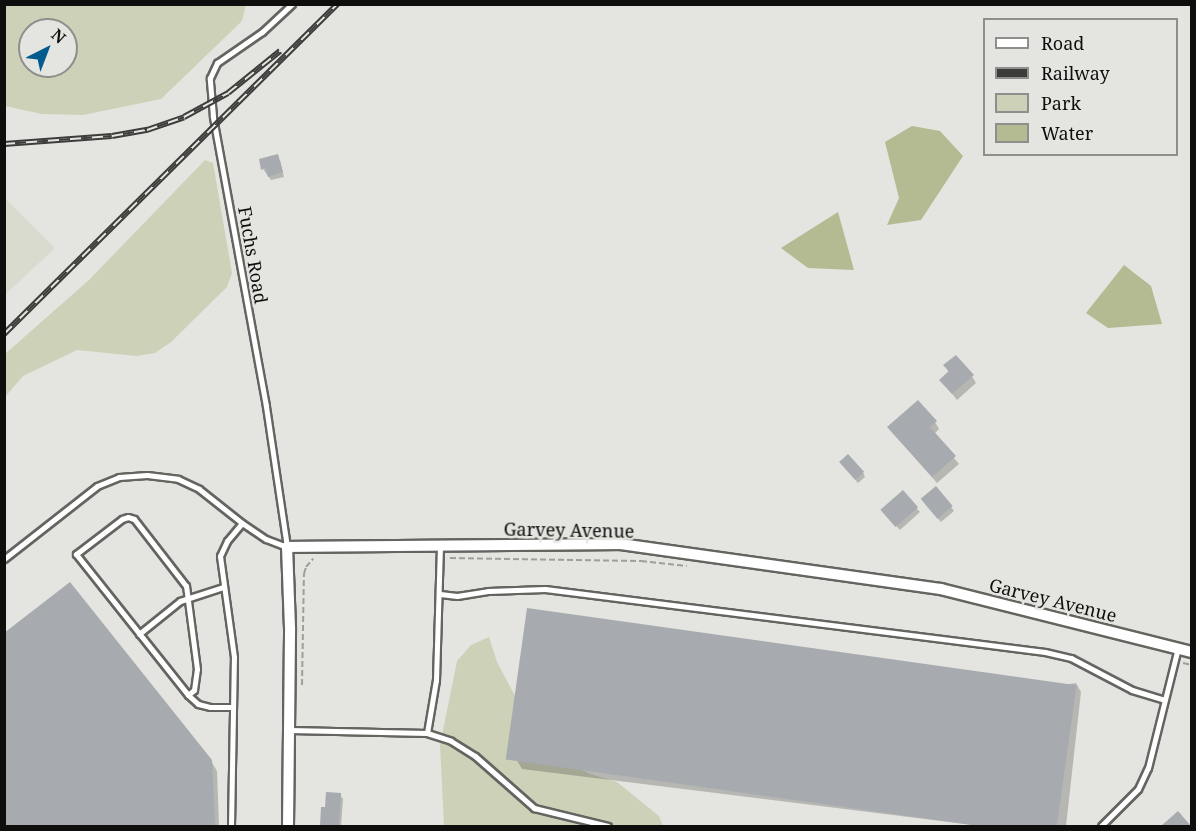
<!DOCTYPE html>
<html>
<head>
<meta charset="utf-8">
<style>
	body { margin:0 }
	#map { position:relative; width:1196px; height:831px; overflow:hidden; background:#e4e5e0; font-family:"Noto Serif",serif }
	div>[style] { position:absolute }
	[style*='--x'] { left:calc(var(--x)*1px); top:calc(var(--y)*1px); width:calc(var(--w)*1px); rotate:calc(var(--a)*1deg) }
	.built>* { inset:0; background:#d9dbce }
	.green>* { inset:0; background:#cdd1b8 }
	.water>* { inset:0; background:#b4ba91 }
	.shadow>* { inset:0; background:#0003 }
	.building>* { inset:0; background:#a7abaf; transform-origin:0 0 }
	.path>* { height:2px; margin-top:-1px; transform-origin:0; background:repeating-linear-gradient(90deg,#9e9f9b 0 6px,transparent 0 9px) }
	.roads { filter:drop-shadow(2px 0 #646460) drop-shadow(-2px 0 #646460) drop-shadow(0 2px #646460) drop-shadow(0 -2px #646460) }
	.lane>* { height:5px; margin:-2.5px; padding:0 2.5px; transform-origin:2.5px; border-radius:2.5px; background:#fff }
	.street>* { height:10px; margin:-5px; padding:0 5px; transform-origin:5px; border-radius:5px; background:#fff }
	.rail>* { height:6px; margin-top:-3px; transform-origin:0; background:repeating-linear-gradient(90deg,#e4e5e0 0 11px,#3c3d3a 0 22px); box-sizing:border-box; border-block:2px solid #3c3d3a }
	span { translate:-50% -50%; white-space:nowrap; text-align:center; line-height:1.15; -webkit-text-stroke:5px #e4e5e0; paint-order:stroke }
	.street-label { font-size:18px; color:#0e0f0d }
	.frame { position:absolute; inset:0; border:6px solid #0e0f0d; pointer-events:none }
	.legend { position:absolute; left:983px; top:18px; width:195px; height:138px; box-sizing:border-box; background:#e4e5e0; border:2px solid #8e8f8c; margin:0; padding:8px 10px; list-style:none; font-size:18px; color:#0e0f0d }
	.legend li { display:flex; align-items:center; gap:12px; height:30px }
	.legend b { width:30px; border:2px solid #8e8f8c }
	.north { position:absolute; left:18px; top:18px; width:60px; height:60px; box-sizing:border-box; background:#e4e5e0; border:2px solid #8e8f8c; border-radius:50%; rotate:42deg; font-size:16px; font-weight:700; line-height:24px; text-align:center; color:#0e0f0d }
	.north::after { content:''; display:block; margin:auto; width:21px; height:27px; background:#025b8d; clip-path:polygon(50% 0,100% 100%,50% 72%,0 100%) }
</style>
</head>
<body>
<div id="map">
	<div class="built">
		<div style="clip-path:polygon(5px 198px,55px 248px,5px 295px)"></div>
	</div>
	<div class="green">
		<div style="clip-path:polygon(evenodd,5px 4px,246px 4px,246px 5px,242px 21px,161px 99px,83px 115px,42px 114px,5px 106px,5px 4px,30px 30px,66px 30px,66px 66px,30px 66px,30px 30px)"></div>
		<div style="clip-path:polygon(205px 160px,213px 163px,232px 273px,227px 287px,171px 342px,155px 353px,136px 356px,77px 350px,23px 376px,5px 397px,5px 354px,89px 280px)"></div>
		<div style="clip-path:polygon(489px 637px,497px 662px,530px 724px,558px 758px,590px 774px,617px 782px,659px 816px,663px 826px,444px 826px,440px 745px,457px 661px,471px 645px)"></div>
	</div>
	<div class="water">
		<div style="clip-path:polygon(912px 126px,940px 131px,963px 156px,921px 220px,887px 225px,899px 198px,885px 142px)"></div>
		<div style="clip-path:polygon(838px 212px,854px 270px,808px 268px,781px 248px)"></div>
		<div style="clip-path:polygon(1124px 265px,1151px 286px,1162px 324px,1108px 328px,1086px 313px)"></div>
	</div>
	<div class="shadow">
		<div style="clip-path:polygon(280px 160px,284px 177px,271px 180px,263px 169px)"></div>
		<div style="clip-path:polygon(945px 366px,972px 376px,976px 383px,957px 400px,941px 380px,949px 373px)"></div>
		<div style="clip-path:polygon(935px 422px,939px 429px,934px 434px,959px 464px,937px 483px,889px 428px)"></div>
		<div style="clip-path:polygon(844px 467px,863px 472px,865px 477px,858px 483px)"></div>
		<div style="clip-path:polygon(903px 493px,920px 512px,900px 530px,886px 515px)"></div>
		<div style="clip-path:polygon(925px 504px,951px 507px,954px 511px,941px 522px)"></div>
		<div style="clip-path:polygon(4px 635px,211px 761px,217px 771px,219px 826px,4px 826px)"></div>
		<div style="clip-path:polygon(1076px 683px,1081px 692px,1066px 826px,981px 826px,522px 769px,516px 759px)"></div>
		<div style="clip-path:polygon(340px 795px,343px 799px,341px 826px,321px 826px,322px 809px,326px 809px)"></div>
	</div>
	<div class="building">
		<div style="clip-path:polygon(278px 154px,283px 172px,268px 177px,265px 168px,261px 170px,259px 159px)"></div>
		<div style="clip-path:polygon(956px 355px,974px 375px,952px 394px,939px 380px,949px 371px,943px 365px)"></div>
		<div style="clip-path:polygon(918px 400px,937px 421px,930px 427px,956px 456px,932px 477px,887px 427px)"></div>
		<div style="left:848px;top:454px;width:24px;height:12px;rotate:48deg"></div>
		<div style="left:936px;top:486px;width:26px;height:20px;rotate:50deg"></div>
		<div style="left:903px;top:490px;width:23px;height:30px;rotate:49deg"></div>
		<div style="clip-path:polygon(70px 582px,212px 760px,215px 826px,4px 826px,4px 633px)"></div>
		<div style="left:527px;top:608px;width:555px;height:153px;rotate:8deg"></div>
		<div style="clip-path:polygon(326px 792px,341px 793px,339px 826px,320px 826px,321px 807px,325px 807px)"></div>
		<div style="clip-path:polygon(1178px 811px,1191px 826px,1161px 826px)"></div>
	</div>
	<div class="path">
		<div style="--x:450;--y:558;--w:191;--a:0.9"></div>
		<div style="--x:641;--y:561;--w:46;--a:6.2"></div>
		<div style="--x:1183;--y:663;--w:9;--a:13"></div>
		<div style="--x:302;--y:685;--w:111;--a:-89"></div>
		<div style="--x:304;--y:574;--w:7;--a:-74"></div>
		<div style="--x:306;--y:567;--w:11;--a:-49"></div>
	</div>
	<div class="roads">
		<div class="lane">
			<div style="--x:287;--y:547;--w:143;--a:-98.5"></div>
			<div style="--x:266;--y:406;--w:295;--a:-100.4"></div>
			<div style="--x:213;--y:116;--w:38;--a:-95"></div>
			<div style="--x:210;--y:78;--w:17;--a:-65"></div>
			<div style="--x:217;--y:63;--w:55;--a:-34.6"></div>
			<div style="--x:262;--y:32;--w:41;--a:-43"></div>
			<div style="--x:4;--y:559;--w:118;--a:-38.1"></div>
			<div style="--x:97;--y:486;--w:24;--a:-22"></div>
			<div style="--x:119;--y:477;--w:28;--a:-4"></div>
			<div style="--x:147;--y:475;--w:31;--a:7"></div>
			<div style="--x:178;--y:479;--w:23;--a:25"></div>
			<div style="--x:199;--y:489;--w:55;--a:38.3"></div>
			<div style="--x:440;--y:594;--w:17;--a:7"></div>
			<div style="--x:457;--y:596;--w:31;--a:-9"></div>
			<div style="--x:488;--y:591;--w:57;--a:-2"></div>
			<div style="--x:545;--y:589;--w:504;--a:7.18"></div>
			<div style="--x:1045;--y:652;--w:27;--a:13"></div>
			<div style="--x:1071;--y:658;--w:69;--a:27.7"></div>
			<div style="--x:1132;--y:690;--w:34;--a:17"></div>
			<div style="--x:139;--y:634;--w:53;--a:-38.8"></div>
			<div style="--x:180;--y:601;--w:45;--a:-18"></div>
			<div style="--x:188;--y:695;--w:8;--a:-40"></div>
			<div style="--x:194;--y:690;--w:21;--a:-82"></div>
			<div style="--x:197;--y:669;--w:84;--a:-97.5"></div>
			<div style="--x:186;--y:586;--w:85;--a:-127.8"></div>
			<div style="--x:134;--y:519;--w:6;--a:-162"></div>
			<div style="--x:128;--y:517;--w:6;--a:162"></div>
			<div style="--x:122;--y:519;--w:58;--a:142.7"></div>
			<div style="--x:76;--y:554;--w:180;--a:51.5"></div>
			<div style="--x:188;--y:695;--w:13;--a:42"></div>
			<div style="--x:198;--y:704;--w:12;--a:14"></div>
			<div style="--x:210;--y:707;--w:23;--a:0"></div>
			<div style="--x:290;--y:730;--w:137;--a:1.3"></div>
			<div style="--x:427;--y:733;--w:25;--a:18"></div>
			<div style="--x:451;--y:741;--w:28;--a:32"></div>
			<div style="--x:475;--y:756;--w:79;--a:41.4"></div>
			<div style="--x:534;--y:808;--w:76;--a:13.7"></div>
			<div style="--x:427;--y:733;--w:54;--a:-80.4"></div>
			<div style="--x:436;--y:680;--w:133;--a:-88.3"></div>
			<div style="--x:231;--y:826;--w:169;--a:-89"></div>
			<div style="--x:234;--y:657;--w:102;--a:-97.9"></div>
			<div style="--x:220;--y:556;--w:17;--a:-65"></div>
			<div style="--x:227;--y:541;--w:23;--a:-50"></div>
			<div style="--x:242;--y:523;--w:29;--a:34"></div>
			<div style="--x:266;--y:539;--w:22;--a:21"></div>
			<div style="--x:1101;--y:826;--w:52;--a:-45"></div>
			<div style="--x:1138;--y:789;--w:23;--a:-65"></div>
			<div style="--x:1148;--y:768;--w:124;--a:-76"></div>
		</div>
		<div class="street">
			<div style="--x:288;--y:826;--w:198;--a:-89.4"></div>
			<div style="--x:290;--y:628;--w:81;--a:-92.1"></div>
			<div style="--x:287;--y:547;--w:333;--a:-0.5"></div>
			<div style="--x:620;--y:544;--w:324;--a:8"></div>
			<div style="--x:941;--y:589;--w:259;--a:14.1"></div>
		</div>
	</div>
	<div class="rail">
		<div style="--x:4;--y:144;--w:108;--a:-4.2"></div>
		<div style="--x:112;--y:136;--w:36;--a:-10"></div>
		<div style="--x:147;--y:130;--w:39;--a:-19"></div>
		<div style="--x:184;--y:117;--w:50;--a:-28.6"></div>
		<div style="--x:228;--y:93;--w:67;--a:-38.9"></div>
		<div style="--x:4;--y:334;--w:469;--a:-44.7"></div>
	</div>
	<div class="street-label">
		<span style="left:253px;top:255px;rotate:80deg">Fuchs Road</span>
		<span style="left:569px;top:530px;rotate:1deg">Garvey Avenue</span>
		<span style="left:1053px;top:600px;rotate:14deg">Garvey Avenue</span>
	</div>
	<div class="frame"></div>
	<ul class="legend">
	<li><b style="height:8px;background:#fff"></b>Road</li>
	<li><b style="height:8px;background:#3c3d3a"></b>Railway</li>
	<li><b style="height:16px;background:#cdd1b8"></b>Park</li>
	<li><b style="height:16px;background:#b4ba91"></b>Water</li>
	</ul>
	<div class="north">N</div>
</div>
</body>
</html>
